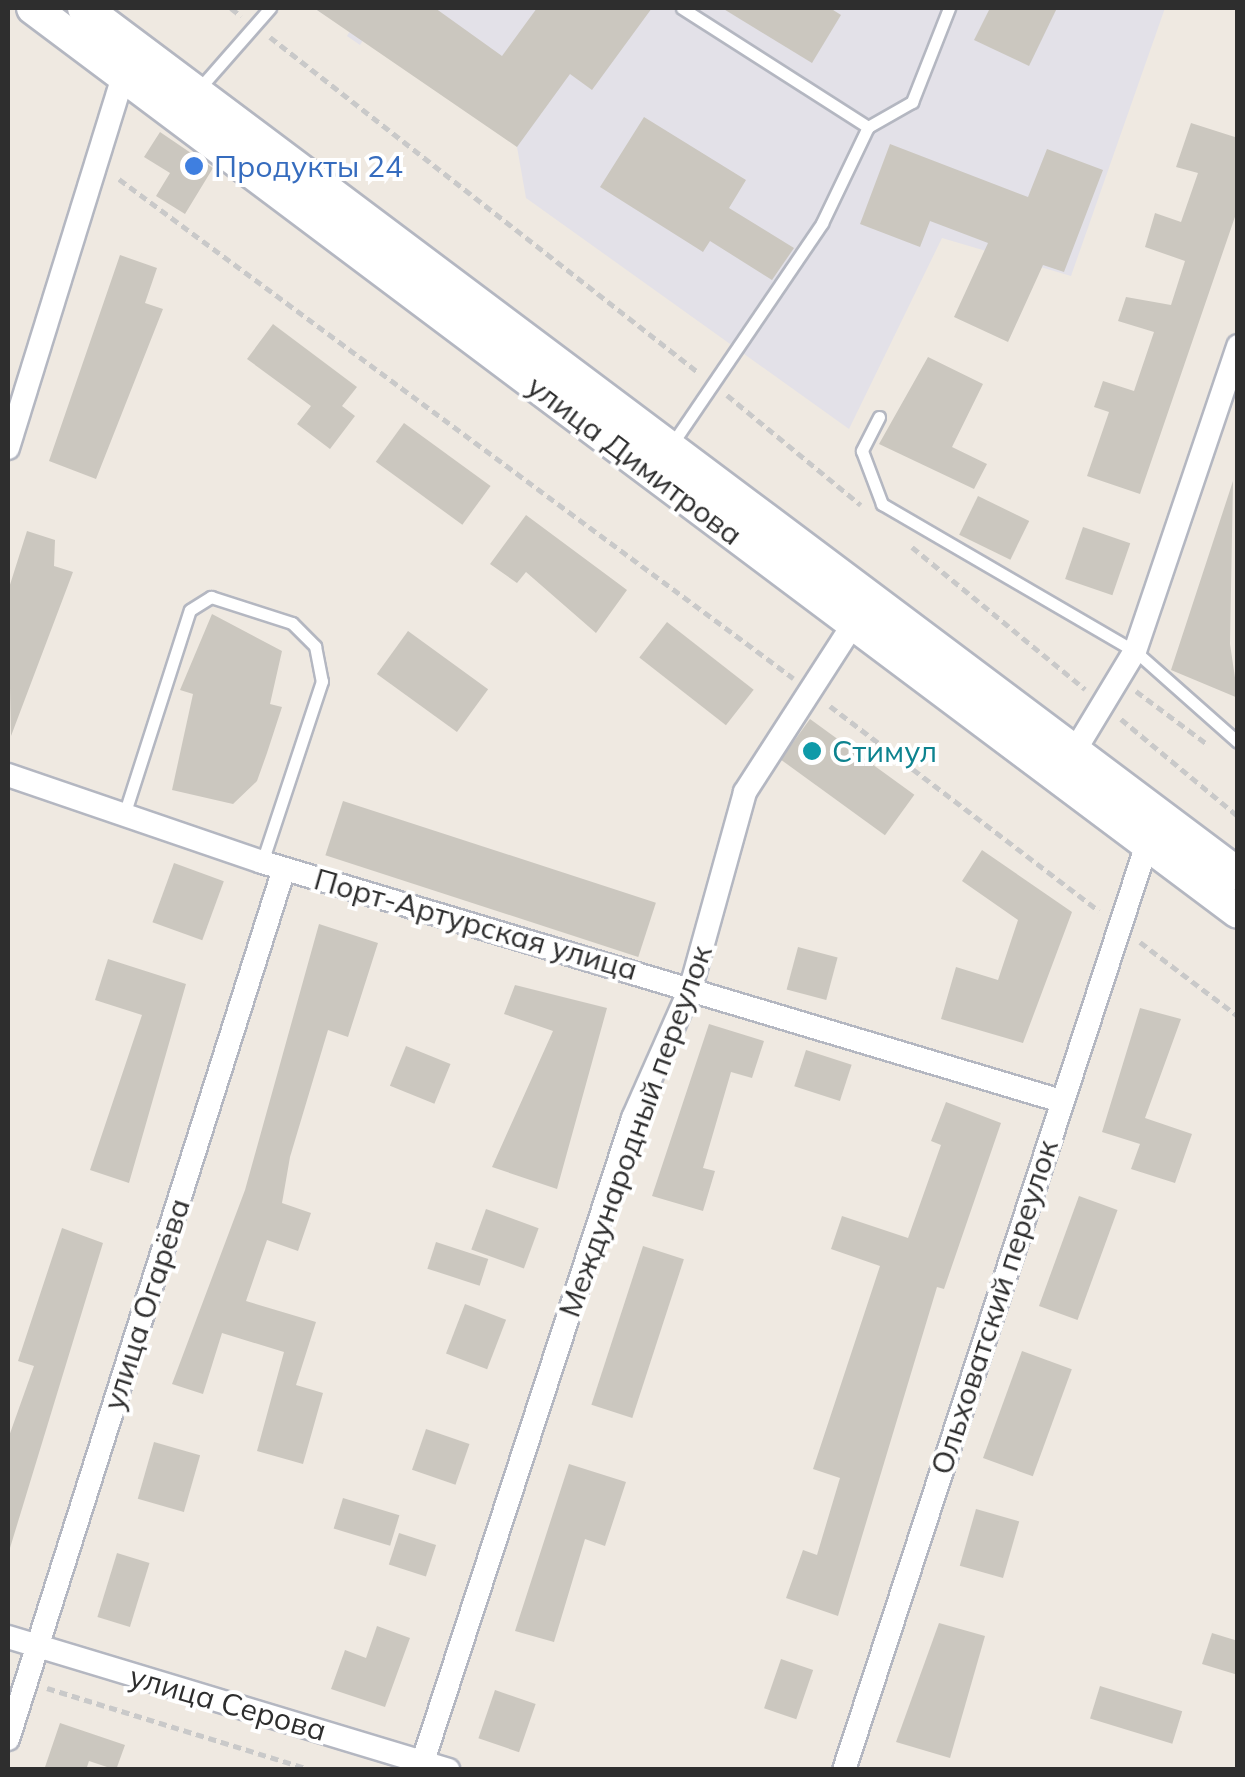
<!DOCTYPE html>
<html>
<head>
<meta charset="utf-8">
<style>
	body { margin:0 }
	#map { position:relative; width:1245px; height:1777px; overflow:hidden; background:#efe9e1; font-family:Mulish,sans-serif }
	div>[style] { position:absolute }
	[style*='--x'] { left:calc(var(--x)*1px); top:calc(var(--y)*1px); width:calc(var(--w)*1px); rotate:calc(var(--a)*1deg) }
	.industrial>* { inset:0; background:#e3e1e8 }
	.building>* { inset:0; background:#cbc7bf; transform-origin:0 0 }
	.path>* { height:5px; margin-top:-2.5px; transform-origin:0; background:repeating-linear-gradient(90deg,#c9c9c9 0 8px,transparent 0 13px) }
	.roads { filter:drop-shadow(2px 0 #b4b7c1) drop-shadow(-2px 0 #b4b7c1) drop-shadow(0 2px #b4b7c1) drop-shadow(0 -2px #b4b7c1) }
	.service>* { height:11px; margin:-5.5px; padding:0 5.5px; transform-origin:5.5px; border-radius:5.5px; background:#fff }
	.minor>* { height:22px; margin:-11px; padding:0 11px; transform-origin:11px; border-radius:11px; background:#fff }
	.secondary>* { height:32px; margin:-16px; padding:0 16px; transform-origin:16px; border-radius:16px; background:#fff }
	.dots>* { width:28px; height:28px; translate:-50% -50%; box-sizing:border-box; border:5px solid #fff; border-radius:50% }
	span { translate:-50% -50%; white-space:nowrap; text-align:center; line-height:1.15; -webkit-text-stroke:8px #fff; paint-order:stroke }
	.shop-label { font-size:30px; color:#366cbe }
	.left { translate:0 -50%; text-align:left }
	.street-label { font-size:30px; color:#2e2e2e }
	.culture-label { font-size:30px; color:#0d838f }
	.frame { position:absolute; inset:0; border:10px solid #2e2e2e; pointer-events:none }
</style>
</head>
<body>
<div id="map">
	<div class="industrial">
		<div style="clip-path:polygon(314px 8px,1165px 8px,1071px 276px,942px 238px,849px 429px,526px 198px,517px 147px,365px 37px,360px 45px,347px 36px,353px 26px,330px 10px,326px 16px)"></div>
	</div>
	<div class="building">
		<div style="clip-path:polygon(314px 8px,435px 8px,502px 56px,537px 8px,652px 8px,592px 90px,570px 74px,517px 147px)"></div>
		<div style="clip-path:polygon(722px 8px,830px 8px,841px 15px,812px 63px)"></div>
		<div style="clip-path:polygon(990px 8px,1057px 8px,1029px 66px,974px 40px)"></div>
		<div style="clip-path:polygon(644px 117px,746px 180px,729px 208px,794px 248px,772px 280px,710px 241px,703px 252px,600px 187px)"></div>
		<div style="clip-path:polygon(1191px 123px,1238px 138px,1238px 208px,1140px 494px,1087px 476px,1109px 412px,1094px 407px,1103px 381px,1134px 391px,1154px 332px,1118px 321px,1126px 297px,1171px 305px,1185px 261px,1145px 247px,1155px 213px,1181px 222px,1198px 173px,1176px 167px)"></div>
		<div style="clip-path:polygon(160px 132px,213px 168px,185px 214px,156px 196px,170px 173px,144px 157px)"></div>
		<div style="clip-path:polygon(890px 144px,1028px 197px,1047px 149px,1103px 170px,1064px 272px,1043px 265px,1008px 342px,954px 317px,988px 243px,930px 221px,920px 247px,860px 224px)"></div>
		<div style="clip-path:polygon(120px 255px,157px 268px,145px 303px,163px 309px,96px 479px,49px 461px)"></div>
		<div style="clip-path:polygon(273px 324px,357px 387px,342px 406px,355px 416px,330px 449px,297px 424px,311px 406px,247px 359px)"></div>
		<div style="clip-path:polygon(928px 357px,983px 384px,952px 447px,987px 464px,974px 489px,879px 444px)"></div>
		<div style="left:404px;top:423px;width:107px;height:48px;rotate:36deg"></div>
		<div style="clip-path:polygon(1233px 481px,1230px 644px,1238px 698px,1171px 670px)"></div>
		<div style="left:978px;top:496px;width:57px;height:43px;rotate:26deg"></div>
		<div style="clip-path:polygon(526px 515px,627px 590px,596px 633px,526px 572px,517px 583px,490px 564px)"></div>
		<div style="left:1083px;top:527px;width:50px;height:55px;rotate:19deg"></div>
		<div style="clip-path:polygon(27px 531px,55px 540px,54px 566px,73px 572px,11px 736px,8px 591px)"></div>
		<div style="clip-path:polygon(212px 614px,282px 651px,270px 704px,282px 707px,267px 753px,257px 781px,233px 804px,172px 790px,193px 694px,180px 690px)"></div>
		<div style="left:667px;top:622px;width:110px;height:45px;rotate:38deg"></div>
		<div style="left:408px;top:631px;width:99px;height:53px;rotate:36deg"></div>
		<div style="left:810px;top:719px;width:129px;height:50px;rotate:36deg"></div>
		<div style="left:343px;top:801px;width:329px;height:57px;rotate:18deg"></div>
		<div style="clip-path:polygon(982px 850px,1072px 912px,1023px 1043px,941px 1019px,956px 967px,998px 980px,1018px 920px,962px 881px)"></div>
		<div style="left:174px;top:863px;width:53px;height:63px;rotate:20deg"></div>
		<div style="clip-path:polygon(319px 924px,378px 943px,348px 1037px,328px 1030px,290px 1157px,282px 1203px,311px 1213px,298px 1251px,267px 1240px,246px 1301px,316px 1322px,296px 1385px,323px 1393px,303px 1464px,257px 1451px,284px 1352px,222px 1333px,203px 1394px,172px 1384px,245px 1190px)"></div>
		<div style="left:798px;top:947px;width:41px;height:44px;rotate:15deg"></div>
		<div style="clip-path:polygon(108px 959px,186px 984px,129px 1183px,90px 1170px,142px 1015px,95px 1000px)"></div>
		<div style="clip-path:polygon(515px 985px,607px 1008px,557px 1189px,492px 1167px,553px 1031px,504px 1014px)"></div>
		<div style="clip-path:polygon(1140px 1008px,1181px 1019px,1145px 1118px,1192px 1134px,1175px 1183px,1131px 1169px,1140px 1144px,1102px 1132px)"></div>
		<div style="clip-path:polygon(709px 1024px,764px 1041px,752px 1078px,731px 1072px,703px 1168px,715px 1171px,703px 1211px,652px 1196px)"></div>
		<div style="left:406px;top:1046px;width:48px;height:43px;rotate:22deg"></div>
		<div style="left:806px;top:1050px;width:48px;height:38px;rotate:18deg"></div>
		<div style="clip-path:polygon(946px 1102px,1001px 1123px,944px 1289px,937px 1287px,838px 1616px,786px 1598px,803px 1550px,817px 1555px,840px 1478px,813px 1469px,880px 1266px,831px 1249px,842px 1216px,908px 1238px,941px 1145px,931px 1141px)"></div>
		<div style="left:1079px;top:1196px;width:41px;height:117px;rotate:20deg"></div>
		<div style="left:486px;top:1209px;width:56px;height:43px;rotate:20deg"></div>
		<div style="clip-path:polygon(62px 1228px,103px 1243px,10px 1548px,8px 1439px,34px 1366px,18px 1361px)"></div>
		<div style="left:436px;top:1242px;width:55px;height:28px;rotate:18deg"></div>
		<div style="left:643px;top:1246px;width:43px;height:167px;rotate:18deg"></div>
		<div style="left:465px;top:1304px;width:44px;height:53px;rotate:21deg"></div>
		<div style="left:1022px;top:1351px;width:53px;height:114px;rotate:20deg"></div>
		<div style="left:426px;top:1429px;width:46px;height:43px;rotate:19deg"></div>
		<div style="left:154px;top:1442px;width:48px;height:59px;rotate:16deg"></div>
		<div style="clip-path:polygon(569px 1464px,626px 1482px,605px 1546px,585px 1539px,554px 1642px,515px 1631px)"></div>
		<div style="left:343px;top:1498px;width:59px;height:32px;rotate:17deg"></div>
		<div style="left:976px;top:1509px;width:45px;height:59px;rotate:16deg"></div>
		<div style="left:399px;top:1533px;width:39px;height:33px;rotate:18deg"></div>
		<div style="left:117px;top:1553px;width:34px;height:67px;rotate:17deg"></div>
		<div style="clip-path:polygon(939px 1623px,985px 1636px,950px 1758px,896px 1742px)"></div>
		<div style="clip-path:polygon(377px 1626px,410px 1638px,385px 1707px,331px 1689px,345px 1650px,366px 1658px)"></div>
		<div style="clip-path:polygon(1212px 1633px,1238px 1641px,1238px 1675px,1202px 1664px)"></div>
		<div style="left:781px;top:1659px;width:34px;height:52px;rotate:19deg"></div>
		<div style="left:1100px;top:1686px;width:86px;height:34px;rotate:17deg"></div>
		<div style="left:495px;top:1690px;width:43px;height:51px;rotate:19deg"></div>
		<div style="clip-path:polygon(60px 1723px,125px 1745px,116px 1770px,89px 1761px,86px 1770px,44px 1770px)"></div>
	</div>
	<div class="path">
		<div style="--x:231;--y:8;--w:13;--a:39"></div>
		<div style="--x:270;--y:37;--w:545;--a:38.07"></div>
		<div style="--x:119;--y:179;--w:839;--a:36.51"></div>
		<div style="--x:727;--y:395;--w:173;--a:39.4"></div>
		<div style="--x:912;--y:547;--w:224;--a:39.4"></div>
		<div style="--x:1136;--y:691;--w:89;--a:36.7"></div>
		<div style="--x:830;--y:706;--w:338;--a:37.3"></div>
		<div style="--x:1121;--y:719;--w:152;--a:39.7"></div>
		<div style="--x:1140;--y:942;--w:123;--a:37.1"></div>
		<div style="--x:47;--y:1688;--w:277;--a:17.2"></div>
	</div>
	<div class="roads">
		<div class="service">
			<div style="--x:682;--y:8;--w:221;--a:32.6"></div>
			<div style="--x:198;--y:90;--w:109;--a:-48.7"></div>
			<div style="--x:879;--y:417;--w:38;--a:117"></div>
			<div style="--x:862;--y:451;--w:57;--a:69.3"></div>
			<div style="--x:882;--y:504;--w:293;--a:30.2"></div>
			<div style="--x:1135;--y:651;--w:137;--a:41.5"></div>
			<div style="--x:672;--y:444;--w:267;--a:-55.8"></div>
			<div style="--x:822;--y:223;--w:106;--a:-64.4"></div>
			<div style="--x:868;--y:127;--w:51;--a:-29.6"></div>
			<div style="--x:912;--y:102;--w:101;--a:-68.5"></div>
			<div style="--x:124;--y:815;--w:215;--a:-72.2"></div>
			<div style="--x:190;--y:610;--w:25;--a:-32"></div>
			<div style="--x:211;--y:597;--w:85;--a:17.8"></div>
			<div style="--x:292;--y:623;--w:33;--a:45"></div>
			<div style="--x:315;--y:646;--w:36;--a:79"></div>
			<div style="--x:322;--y:681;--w:191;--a:108.3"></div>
		</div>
		<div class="minor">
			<div style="--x:8;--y:448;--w:389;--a:-72.8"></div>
			<div style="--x:1074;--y:752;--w:118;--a:-58.9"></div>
			<div style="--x:1135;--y:651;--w:322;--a:-71.3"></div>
			<div style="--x:8;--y:775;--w:268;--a:18.9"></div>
			<div style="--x:262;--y:862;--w:834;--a:16.65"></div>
			<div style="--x:8;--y:1637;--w:460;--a:16.8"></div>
			<div style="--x:8;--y:1739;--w:913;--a:-72.4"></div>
			<div style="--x:420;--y:1770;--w:686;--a:-71.91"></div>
			<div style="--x:633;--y:1118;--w:143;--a:-66.1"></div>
			<div style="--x:691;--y:987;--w:202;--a:-74.5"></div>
			<div style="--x:745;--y:792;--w:197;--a:-57.2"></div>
			<div style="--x:844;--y:1770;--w:974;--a:-71.88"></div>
		</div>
		<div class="secondary">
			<div style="--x:33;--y:8;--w:1506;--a:36.88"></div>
			<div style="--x:84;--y:8;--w:1443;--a:36.89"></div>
		</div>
	</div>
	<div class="dots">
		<div style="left:194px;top:166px;background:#3f7fe0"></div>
		<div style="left:812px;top:751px;background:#0f9aa8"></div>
	</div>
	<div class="shop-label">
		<span class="left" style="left:214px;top:166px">Продукты 24</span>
	</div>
	<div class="street-label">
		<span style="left:635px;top:460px;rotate:37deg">улица Димитрова</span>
		<span style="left:476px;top:924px;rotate:16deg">Порт-Артурская улица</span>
		<span style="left:635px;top:1131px;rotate:-70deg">Международный переулок</span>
		<span style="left:146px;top:1304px;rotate:-72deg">улица Огарёва</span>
		<span style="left:994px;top:1307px;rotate:-72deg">Ольховатский переулок</span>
		<span style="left:228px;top:1703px;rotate:16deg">улица Серова</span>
	</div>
	<div class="culture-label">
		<span class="left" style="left:832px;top:751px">Стимул</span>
	</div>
	<div class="frame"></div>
</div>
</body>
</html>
